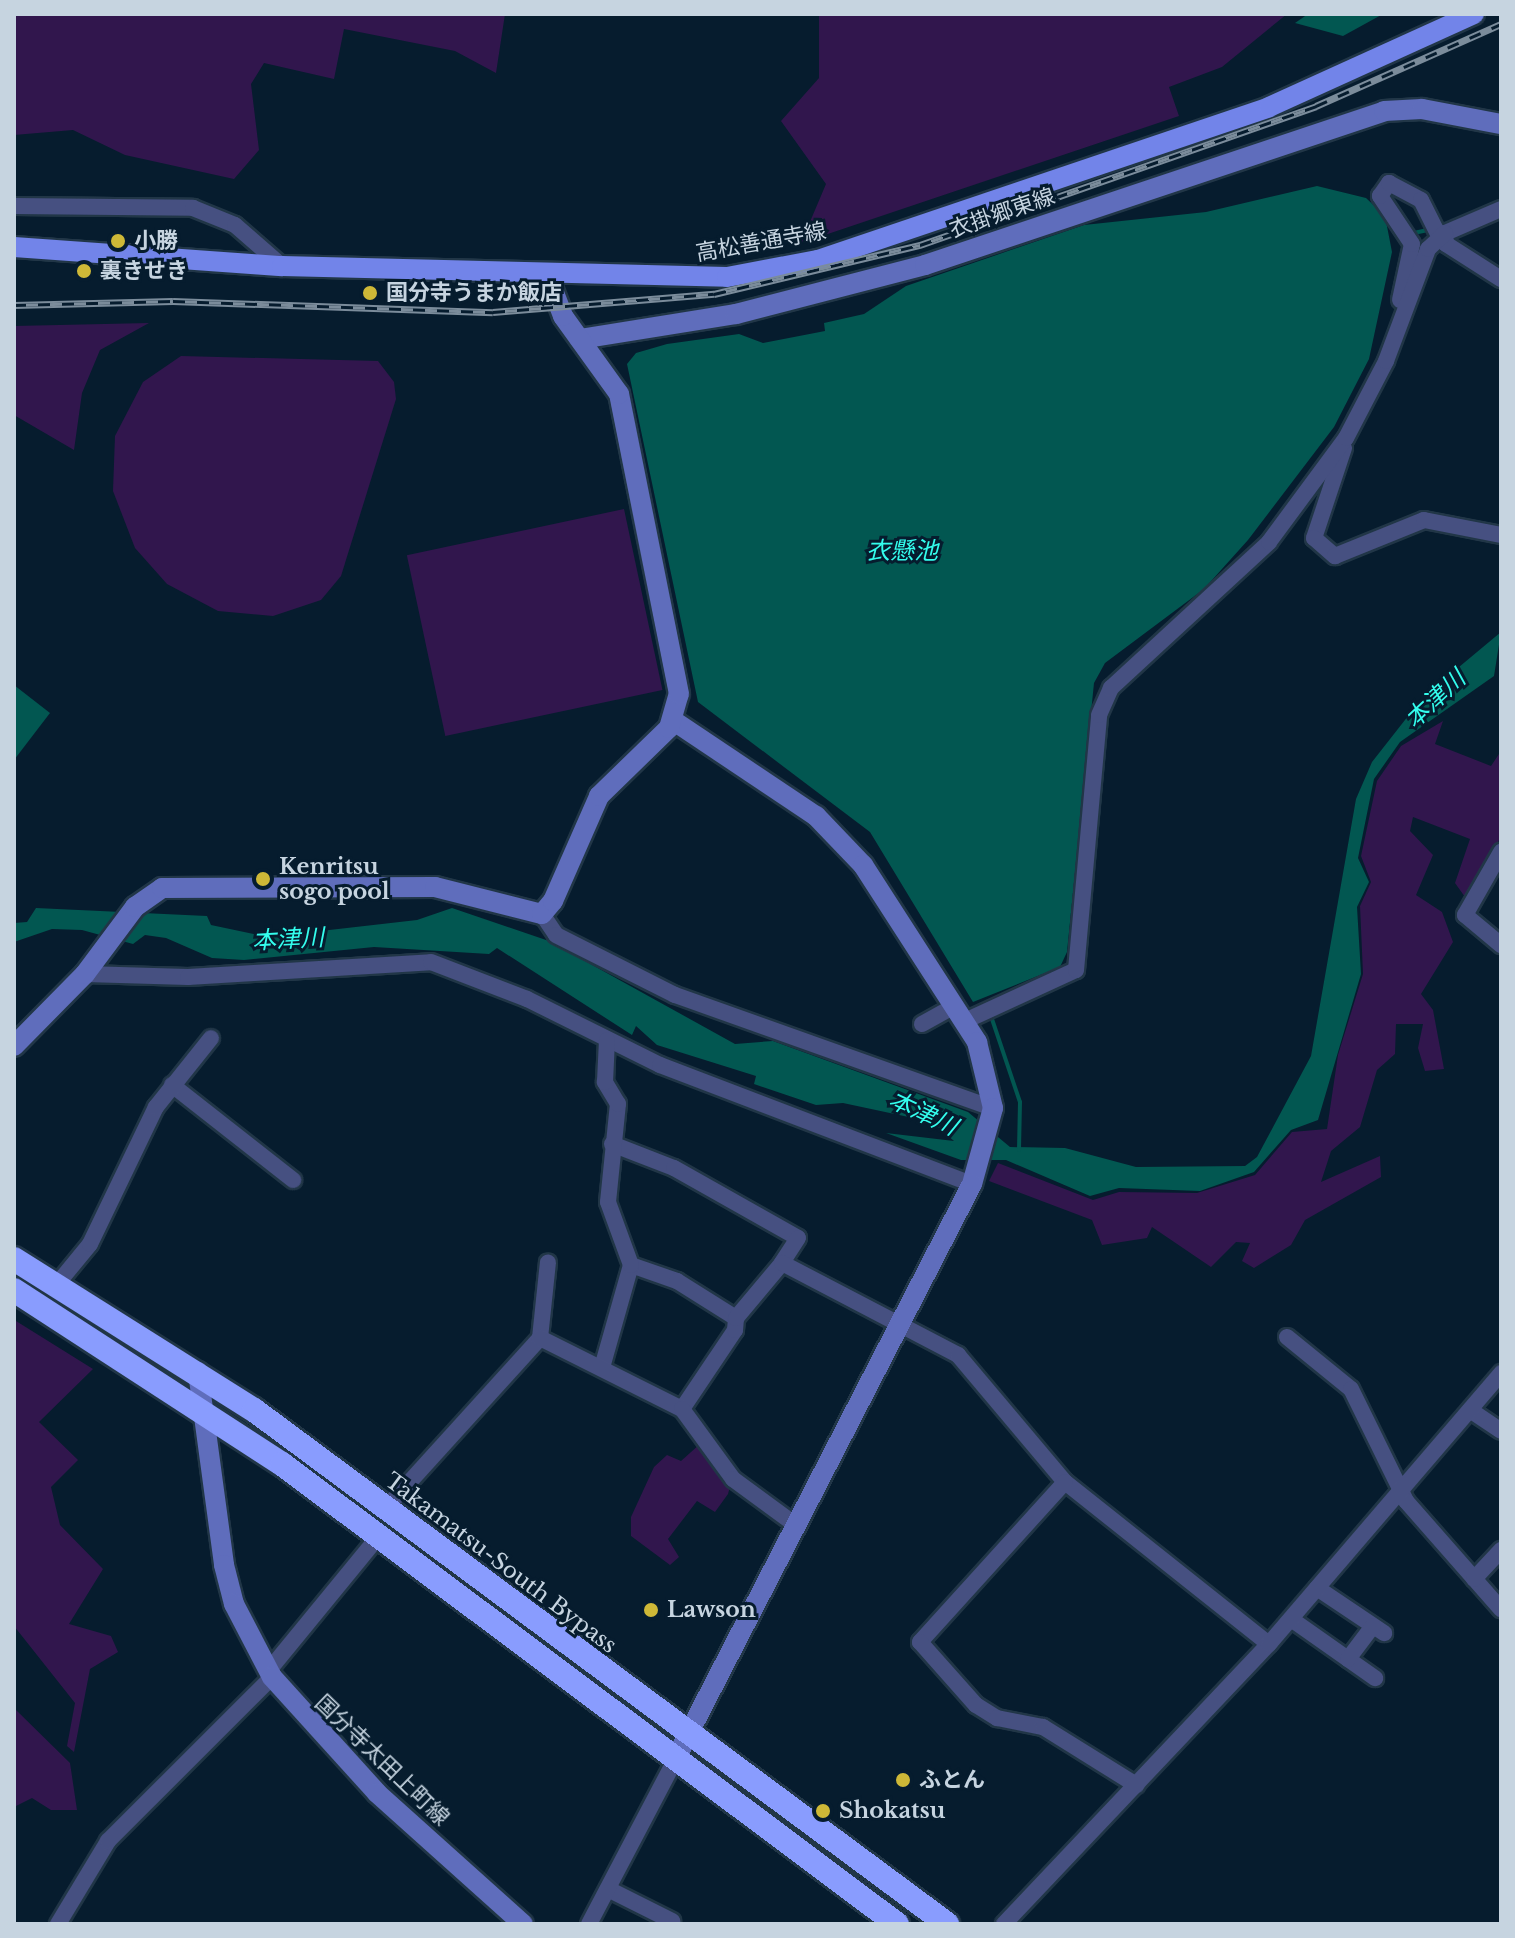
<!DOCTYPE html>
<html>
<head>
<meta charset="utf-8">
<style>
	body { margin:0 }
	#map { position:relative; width:1515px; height:1938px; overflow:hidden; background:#061c2e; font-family:"Libre Baskerville","Noto Sans JP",serif }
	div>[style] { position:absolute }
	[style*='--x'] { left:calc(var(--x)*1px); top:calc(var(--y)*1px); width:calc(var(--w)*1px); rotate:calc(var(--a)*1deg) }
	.green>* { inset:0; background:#31164d; transform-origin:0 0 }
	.water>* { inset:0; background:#025751 }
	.stream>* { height:4px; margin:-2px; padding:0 2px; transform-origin:2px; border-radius:2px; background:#025751 }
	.roads { filter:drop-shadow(2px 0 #213647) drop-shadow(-2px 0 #213647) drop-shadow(0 2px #213647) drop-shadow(0 -2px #213647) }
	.street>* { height:16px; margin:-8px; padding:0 8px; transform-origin:8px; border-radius:8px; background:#465081 }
	.secondary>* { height:20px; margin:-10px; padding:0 10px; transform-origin:10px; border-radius:10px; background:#5f6dbc }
	.primary>* { height:20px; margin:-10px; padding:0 10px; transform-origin:10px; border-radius:10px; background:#7284e9 }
	.highway>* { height:24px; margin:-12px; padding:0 12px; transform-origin:12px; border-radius:12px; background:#899cfe }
	.rail>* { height:7px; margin-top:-3.5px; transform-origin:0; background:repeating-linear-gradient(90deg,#061c2e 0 12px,#7b8c9b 0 24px); box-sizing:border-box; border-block:2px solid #7b8c9b }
	.dots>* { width:22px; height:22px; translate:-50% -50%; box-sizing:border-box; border:4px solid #061c2e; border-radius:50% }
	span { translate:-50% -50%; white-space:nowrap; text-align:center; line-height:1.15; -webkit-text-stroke:6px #061c2e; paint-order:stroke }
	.street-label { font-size:22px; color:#c6d4e0 }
	.poi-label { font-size:22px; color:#c6d4e0; font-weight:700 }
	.left { translate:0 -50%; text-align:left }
	.water-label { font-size:24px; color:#33fded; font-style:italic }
	.frame { position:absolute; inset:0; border:16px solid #c6d4e0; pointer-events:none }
</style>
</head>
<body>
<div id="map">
	<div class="green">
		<div style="clip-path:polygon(14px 14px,505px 14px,496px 73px,455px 51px,344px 29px,334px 79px,264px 63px,251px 84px,259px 150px,234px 179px,125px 155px,73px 130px,14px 135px)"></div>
		<div style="clip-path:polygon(819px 14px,1287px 14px,1222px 67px,1169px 87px,1179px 116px,801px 243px,826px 184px,781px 121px,819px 78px)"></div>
		<div style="clip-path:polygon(149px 323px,100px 350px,82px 393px,74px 450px,14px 415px,14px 326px)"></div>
		<div style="clip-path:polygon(181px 356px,378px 361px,394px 382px,396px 399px,341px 576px,321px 600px,273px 616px,218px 611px,167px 584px,135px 548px,113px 491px,115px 436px,143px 382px)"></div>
		<div style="left:624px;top:509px;width:185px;height:222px;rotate:78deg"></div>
		<div style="clip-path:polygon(1443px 721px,1435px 744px,1491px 766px,1501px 751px,1501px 837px,1465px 897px,1455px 883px,1470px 839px,1413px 817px,1410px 831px,1433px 855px,1416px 895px,1442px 912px,1453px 942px,1421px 994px,1433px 1010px,1444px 1069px,1425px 1071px,1418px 1048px,1423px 1024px,1396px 1024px,1395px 1054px,1377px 1070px,1360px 1127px,1331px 1151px,1321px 1182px,1380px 1156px,1381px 1177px,1305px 1220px,1291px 1245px,1254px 1268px,1242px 1261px,1250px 1243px,1236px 1242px,1211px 1267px,1152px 1227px,1147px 1238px,1102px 1245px,1092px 1220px,989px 1181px,998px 1163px,1093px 1200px,1119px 1192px,1197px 1193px,1255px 1175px,1292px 1132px,1327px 1129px,1338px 1055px,1363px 974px,1360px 906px,1371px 882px,1361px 856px,1377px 781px,1401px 746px)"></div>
		<div style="clip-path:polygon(16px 1321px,93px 1369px,39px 1422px,78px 1460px,51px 1487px,60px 1525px,103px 1569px,69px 1624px,111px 1636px,118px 1652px,90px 1669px,74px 1752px,67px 1746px,75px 1703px,14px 1626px)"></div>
		<div style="clip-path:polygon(700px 1444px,731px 1483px,728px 1494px,715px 1512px,697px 1501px,668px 1539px,679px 1557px,670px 1565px,631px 1536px,631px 1517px,654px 1467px,667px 1455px,681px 1461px)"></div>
		<div style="clip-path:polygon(14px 1708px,70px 1763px,77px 1810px,51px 1810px,32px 1798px,14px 1807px)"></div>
	</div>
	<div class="water">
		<div style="clip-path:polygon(1308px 14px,1383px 14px,1343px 36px,1295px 23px)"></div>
		<div style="clip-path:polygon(1317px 186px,1366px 198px,1385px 216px,1392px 252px,1369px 359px,1334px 427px,1248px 540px,1204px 589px,1105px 663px,1094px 683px,1067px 952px,1060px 967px,973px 1002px,870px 832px,698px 702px,627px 364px,636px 353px,667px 344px,739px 334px,763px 343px,825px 331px,824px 323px,864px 314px,906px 286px,1084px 225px,1206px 212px)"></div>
		<div style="clip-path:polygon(1501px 632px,1494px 676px,1400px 742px,1374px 779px,1358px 858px,1369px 882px,1357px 907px,1361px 974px,1318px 1120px,1291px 1130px,1254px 1172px,1200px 1191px,1119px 1188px,1090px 1196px,1006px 1160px,961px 1160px,886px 1133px,954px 1141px,932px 1122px,843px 1103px,816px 1105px,754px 1084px,756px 1076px,657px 1045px,636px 1026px,632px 1035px,497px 948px,489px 954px,374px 947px,244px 960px,212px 958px,166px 938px,145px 935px,133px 944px,82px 930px,52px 929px,14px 942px,14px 923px,27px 922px,36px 908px,207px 916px,211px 925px,268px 937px,417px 920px,452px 908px,549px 941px,735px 1044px,773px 1041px,968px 1112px,1010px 1147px,1065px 1148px,1136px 1167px,1245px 1166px,1257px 1157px,1311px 1056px,1356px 799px,1372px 762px,1423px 697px)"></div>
		<div style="clip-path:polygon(14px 685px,50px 713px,14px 760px)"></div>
	</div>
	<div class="stream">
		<div style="--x:1409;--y:234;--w:24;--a:-12"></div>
		<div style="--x:991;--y:1016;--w:91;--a:71.4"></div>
		<div style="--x:1020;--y:1102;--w:48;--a:91.2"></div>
	</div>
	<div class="roads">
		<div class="street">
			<div style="--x:14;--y:206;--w:179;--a:0.6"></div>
			<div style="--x:193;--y:208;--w:45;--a:22"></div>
			<div style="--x:235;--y:225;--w:62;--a:41.1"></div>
			<div style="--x:1501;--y:209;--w:61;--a:156.8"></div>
			<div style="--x:1445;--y:233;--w:11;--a:85"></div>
			<div style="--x:1446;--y:244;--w:65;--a:32.5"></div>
			<div style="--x:1400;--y:300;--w:57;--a:-77.9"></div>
			<div style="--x:1412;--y:244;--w:58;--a:-123.7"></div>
			<div style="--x:1380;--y:196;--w:16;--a:-55"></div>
			<div style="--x:1389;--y:183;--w:36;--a:28"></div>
			<div style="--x:1421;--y:200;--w:42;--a:63.4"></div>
			<div style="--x:1344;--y:448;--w:95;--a:108.4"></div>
			<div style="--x:1314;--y:538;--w:28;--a:41"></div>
			<div style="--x:1335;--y:556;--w:96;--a:-22"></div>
			<div style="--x:1424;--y:520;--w:78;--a:11"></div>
			<div style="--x:542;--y:914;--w:25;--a:56"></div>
			<div style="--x:556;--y:935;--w:133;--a:26.8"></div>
			<div style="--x:675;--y:995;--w:337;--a:19.6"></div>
			<div style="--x:1501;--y:945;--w:47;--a:-140.2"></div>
			<div style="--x:1465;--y:915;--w:73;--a:-60.3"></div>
			<div style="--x:85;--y:974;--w:103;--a:1.7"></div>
			<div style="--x:188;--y:977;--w:243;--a:-3.5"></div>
			<div style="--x:431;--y:962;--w:103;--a:21.1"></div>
			<div style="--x:527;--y:999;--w:148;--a:26.4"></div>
			<div style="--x:660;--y:1065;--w:334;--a:20.9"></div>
			<div style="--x:965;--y:1021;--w:122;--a:-24.7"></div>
			<div style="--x:1076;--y:970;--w:256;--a:-84.8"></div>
			<div style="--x:1099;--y:715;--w:30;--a:-66"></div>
			<div style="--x:1111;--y:688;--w:215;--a:-42.7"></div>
			<div style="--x:1269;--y:542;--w:129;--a:-53.5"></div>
			<div style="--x:1346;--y:438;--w:87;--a:-62.5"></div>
			<div style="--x:1386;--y:361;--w:120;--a:-69.4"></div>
			<div style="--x:1428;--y:249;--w:23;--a:-43"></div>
			<div style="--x:922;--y:1024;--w:35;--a:-29"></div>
			<div style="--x:172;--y:1085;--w:154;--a:38.1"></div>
			<div style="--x:612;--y:1144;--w:66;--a:21.2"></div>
			<div style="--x:674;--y:1168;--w:142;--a:29.4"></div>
			<div style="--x:798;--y:1238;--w:30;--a:123"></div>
			<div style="--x:631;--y:1265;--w:49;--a:19.2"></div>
			<div style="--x:677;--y:1281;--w:70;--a:32.1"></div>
			<div style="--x:58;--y:1283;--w:50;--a:-50.6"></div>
			<div style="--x:90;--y:1244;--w:152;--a:-64.3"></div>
			<div style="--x:156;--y:1107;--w:88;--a:-51.4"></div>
			<div style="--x:1287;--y:1337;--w:82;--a:39.1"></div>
			<div style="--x:1351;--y:1389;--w:125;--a:63.8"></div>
			<div style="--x:1406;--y:1501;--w:144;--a:48.7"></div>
			<div style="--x:540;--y:1338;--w:76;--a:-84"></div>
			<div style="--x:603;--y:1364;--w:103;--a:-74.2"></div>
			<div style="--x:631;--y:1265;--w:67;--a:-110.1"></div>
			<div style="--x:608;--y:1202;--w:99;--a:-84.2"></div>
			<div style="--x:618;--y:1104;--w:26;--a:-121"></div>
			<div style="--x:605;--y:1082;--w:42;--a:-87.3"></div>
			<div style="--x:682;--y:1409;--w:95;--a:-56.1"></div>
			<div style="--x:735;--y:1330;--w:12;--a:-85"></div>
			<div style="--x:736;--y:1318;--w:72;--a:-50.1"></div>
			<div style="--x:782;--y:1263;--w:199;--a:27.6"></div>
			<div style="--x:958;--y:1355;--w:166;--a:49.9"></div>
			<div style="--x:1065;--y:1482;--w:260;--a:38.5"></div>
			<div style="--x:1470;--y:1410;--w:37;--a:34"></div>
			<div style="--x:1065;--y:1482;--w:216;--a:132.2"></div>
			<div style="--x:920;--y:1642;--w:84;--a:48.4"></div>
			<div style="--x:976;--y:1705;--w:25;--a:32"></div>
			<div style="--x:997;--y:1718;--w:47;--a:11.1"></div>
			<div style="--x:1043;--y:1727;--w:110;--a:31.9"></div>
			<div style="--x:386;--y:1508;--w:229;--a:-47.8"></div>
			<div style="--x:540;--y:1338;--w:159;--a:26.6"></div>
			<div style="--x:682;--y:1409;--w:87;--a:53.9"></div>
			<div style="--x:733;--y:1479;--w:74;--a:36.3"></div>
			<div style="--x:1474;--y:1579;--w:40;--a:-47"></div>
			<div style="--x:1317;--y:1588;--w:81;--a:33.9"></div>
			<div style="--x:1291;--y:1619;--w:103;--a:35.1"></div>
			<div style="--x:1348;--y:1659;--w:41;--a:-52.9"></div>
			<div style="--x:270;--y:1669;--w:171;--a:-50.7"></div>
			<div style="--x:608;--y:1889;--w:72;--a:26.6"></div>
			<div style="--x:58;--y:1924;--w:97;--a:-58.9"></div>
			<div style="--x:108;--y:1841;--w:232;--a:-45"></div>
			<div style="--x:589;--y:1924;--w:185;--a:-62.3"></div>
			<div style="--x:1004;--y:1924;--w:386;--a:-46.6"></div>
			<div style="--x:1269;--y:1644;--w:357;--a:-49.4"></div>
		</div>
		<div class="secondary">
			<div style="--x:580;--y:339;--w:158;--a:-9.1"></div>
			<div style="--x:736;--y:314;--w:195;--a:-14.5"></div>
			<div style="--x:925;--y:265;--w:484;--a:-18.5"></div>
			<div style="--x:1384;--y:111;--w:38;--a:-3"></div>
			<div style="--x:1422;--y:109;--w:80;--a:10.8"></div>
			<div style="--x:674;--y:721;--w:171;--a:33.8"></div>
			<div style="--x:816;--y:816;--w:68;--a:46.2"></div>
			<div style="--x:863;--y:865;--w:211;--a:57.2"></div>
			<div style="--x:977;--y:1042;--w:68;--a:76.4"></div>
			<div style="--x:993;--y:1108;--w:79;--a:105.4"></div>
			<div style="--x:972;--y:1184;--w:648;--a:117.28"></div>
			<div style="--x:14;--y:1046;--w:101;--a:-45.4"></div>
			<div style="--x:85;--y:974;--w:84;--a:-53.3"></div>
			<div style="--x:135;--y:907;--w:33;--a:-35"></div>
			<div style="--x:162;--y:888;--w:273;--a:-0.2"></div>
			<div style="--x:435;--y:887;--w:110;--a:14.2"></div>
			<div style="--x:542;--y:914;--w:17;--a:-50"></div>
			<div style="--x:553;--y:901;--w:115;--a:-66.3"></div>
			<div style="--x:599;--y:796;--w:98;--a:-44.2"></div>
			<div style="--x:669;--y:728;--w:35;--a:-74"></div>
			<div style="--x:679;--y:694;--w:306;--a:-101.3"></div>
			<div style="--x:619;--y:394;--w:96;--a:-125.7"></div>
			<div style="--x:563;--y:316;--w:42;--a:-111"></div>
			<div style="--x:198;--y:1372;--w:195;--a:82.3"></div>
			<div style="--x:224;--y:1565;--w:40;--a:75.6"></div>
			<div style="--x:234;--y:1604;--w:82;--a:62.5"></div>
			<div style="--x:272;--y:1677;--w:156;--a:47.8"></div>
			<div style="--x:377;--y:1793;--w:196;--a:41.9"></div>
		</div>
		<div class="primary">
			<div style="--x:14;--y:247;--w:269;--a:4.1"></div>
			<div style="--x:282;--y:266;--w:445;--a:1.4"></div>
			<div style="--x:727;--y:277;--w:93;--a:-10.6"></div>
			<div style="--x:818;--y:260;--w:476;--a:-18.7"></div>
			<div style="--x:1269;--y:107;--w:225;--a:-24.4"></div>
		</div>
		<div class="highway">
			<div style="--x:14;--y:1259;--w:284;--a:32.2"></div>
			<div style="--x:254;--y:1410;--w:863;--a:36.56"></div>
			<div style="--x:14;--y:1290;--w:320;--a:33"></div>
			<div style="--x:282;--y:1464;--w:768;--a:36.8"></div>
		</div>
	</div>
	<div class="rail">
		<div style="--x:14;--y:305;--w:159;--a:-1.4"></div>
		<div style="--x:173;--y:301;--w:320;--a:2"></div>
		<div style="--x:493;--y:312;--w:222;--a:-4.7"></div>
		<div style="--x:714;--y:294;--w:212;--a:-13.4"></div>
		<div style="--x:920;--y:245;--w:420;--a:-19.3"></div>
		<div style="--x:1316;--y:106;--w:202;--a:-23.9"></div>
	</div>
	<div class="dots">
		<div style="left:118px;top:241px;background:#ceb837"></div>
		<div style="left:84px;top:271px;background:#ceb837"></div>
		<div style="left:370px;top:293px;background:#ceb837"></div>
		<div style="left:263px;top:879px;background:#ceb837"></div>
		<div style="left:651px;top:1610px;background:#ceb837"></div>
		<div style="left:903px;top:1780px;background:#ceb837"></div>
		<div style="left:823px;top:1811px;background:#ceb837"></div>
	</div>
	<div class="street-label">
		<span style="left:1002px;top:213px;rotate:-19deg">衣掛郷東線</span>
		<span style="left:761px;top:242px;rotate:-10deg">高松善通寺線</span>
		<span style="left:501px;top:1563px;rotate:37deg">Takamatsu-South Bypass</span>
		<span style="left:382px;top:1760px;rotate:44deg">国分寺太田上町線</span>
	</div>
	<div class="poi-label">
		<span class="left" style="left:134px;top:241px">小勝</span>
		<span class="left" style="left:100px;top:271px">裏きせき</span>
		<span class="left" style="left:386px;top:293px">国分寺うまか飯店</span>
		<span class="left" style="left:279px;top:879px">Kenritsu<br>sogo pool</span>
		<span class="left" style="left:667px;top:1610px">Lawson</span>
		<span class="left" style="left:919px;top:1780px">ふとん</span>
		<span class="left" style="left:839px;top:1811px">Shokatsu</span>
	</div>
	<div class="water-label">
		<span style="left:902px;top:551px">衣懸池</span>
		<span style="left:1435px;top:699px;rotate:-43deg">本津川</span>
		<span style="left:288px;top:939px;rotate:-3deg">本津川</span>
		<span style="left:923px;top:1113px;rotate:25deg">本津川</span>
	</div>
	<div class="frame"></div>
</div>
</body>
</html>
